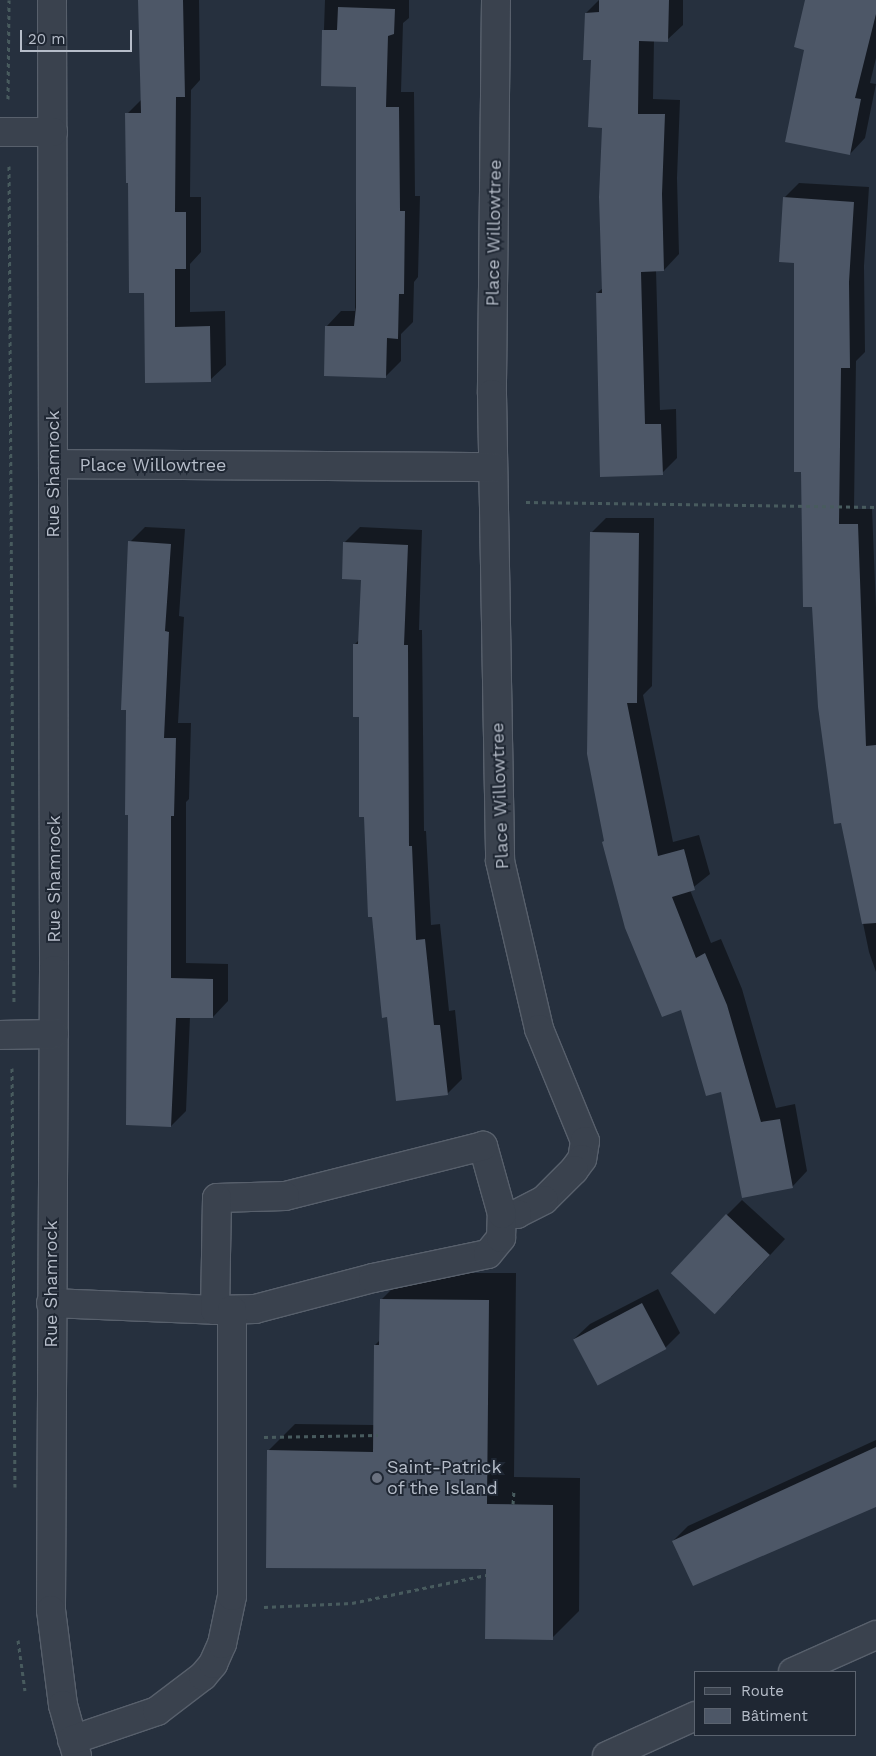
<!DOCTYPE html>
<html>
<head>
<meta charset="utf-8">
<style>
	body { margin:0 }
	#map { position:relative; width:876px; height:1756px; overflow:hidden; background:#26303e; font-family:"Work Sans",sans-serif }
	div>[style] { position:absolute }
	[style*='--x'] { left:calc(var(--x)*1px); top:calc(var(--y)*1px); width:calc(var(--w)*1px); rotate:calc(var(--a)*1deg) }
	.shadow>* { inset:0; background:#0007 }
	.building>* { inset:0; background:#4d5767; transform-origin:0 0 }
	.path>* { height:3px; margin-top:-1.5px; transform-origin:0; background:repeating-linear-gradient(90deg,#485b5e 0 4px,transparent 0 8px) }
	.roads { filter:drop-shadow(1px 0 #58606c) drop-shadow(-1px 0 #58606c) drop-shadow(0 1px #58606c) drop-shadow(0 -1px #58606c) }
	.minor>* { height:28px; margin:-14px; padding:0 14px; transform-origin:14px; border-radius:14px; background:#3a424e }
	.dots>* { width:14px; height:14px; translate:-50% -50%; box-sizing:border-box; border:2px solid #1f2733; border-radius:50% }
	span { translate:-50% -50%; white-space:nowrap; text-align:center; line-height:1.15; -webkit-text-stroke:4px #1f2733; paint-order:stroke }
	.street-label { font-size:18px; color:#b6bdc9 }
	.poi-label { font-size:18px; color:#b6bdc9 }
	.left { translate:0 -50%; text-align:left }
	.legend { position:absolute; left:694px; top:1671px; width:162px; height:65px; box-sizing:border-box; background:#1f2733; border:1px solid #5b636f; margin:0; padding:6px 9px; list-style:none; font-size:15px; color:#b6bdc9 }
	.legend li { display:flex; align-items:center; gap:10px; height:25px }
	.legend b { width:25px; border:1px solid #5b636f }
	.scale { position:absolute; left:20px; top:30px; width:112px; height:22px; box-sizing:border-box; border:2px solid #b6bdc9; border-top:0; padding-left:6px; font-size:15px; line-height:18px; white-space:nowrap; color:#b6bdc9; -webkit-text-stroke:4px #1f2733; paint-order:stroke }
</style>
</head>
<body>
<div id="map">
	<div class="shadow">
		<div style="clip-path:polygon(140px 0,199px 0,200px 80px,191px 90px,190px 197px,201px 197px,201px 252px,190px 264px,190px 312px,225px 311px,226px 365px,210px 380px,145px 291px,130px 181px,127px 114px,142px 99px)"></div>
		<div style="clip-path:polygon(325px 0,409px 0,409px 18px,403px 23px,401px 92px,414px 92px,415px 196px,420px 196px,418px 277px,414px 282px,413px 322px,401px 334px,401px 361px,386px 376px,326px 327px,341px 311px,355px 311px,357px 86px,322px 85px)"></div>
		<div style="clip-path:polygon(599px 0,683px 0,683px 25px,667px 40px,654px 40px,653px 99px,680px 100px,677px 178px,679px 254px,664px 270px,656px 270px,660px 410px,676px 409px,677px 458px,662px 473px,597px 293px,603px 288px,603px 127px,586px 13px)"></div>
		<div style="clip-path:polygon(807px 0,876px 0,876px 58px,870px 83px,876px 84px,865px 138px,850px 154px,805px 49px)"></div>
		<div style="clip-path:polygon(799px 183px,869px 187px,864px 266px,865px 352px,856px 361px,854px 509px,872px 509px,876px 608px,876px 972px,869px 952px,842px 822px,802px 471px,795px 261px,784px 198px)"></div>
		<div style="clip-path:polygon(606px 518px,654px 518px,652px 686px,643px 695px,673px 842px,699px 835px,710px 874px,690px 890px,711px 943px,721px 939px,742px 989px,776px 1108px,795px 1104px,807px 1171px,792px 1187px,722px 1090px,605px 840px,591px 533px)"></div>
		<div style="clip-path:polygon(145px 527px,185px 529px,179px 616px,184px 617px,178px 723px,191px 723px,189px 799px,186px 802px,186px 963px,228px 964px,228px 1001px,213px 1017px,190px 1017px,186px 1111px,171px 1126px,130px 542px)"></div>
		<div style="clip-path:polygon(360px 527px,422px 530px,419px 630px,422px 630px,424px 831px,426px 831px,431px 925px,440px 924px,449px 1011px,455px 1010px,462px 1079px,447px 1094px,360px 716px,354px 645px,360px 639px,362px 578px,344px 543px)"></div>
		<div style="clip-path:polygon(742px 1200px,785px 1239px,731px 1297px,727px 1215px)"></div>
		<div style="clip-path:polygon(408px 1273px,516px 1273px,514px 1477px,580px 1478px,579px 1611px,552px 1638px,487px 1568px,268px 1451px,295px 1424px,374px 1425px,375px 1345px,381px 1339px,381px 1300px)"></div>
		<div style="clip-path:polygon(658px 1289px,680px 1333px,665px 1348px,574px 1339px,590px 1324px)"></div>
		<div style="clip-path:polygon(876px 1440px,876px 1505px,673px 1541px,688px 1526px)"></div>
	</div>
	<div class="building">
		<div style="clip-path:polygon(138px 0,183px 0,185px 97px,176px 97px,175px 212px,186px 212px,186px 269px,175px 269px,175px 327px,210px 326px,211px 382px,145px 383px,144px 293px,129px 293px,128px 183px,126px 183px,125px 113px,141px 113px)"></div>
		<div style="clip-path:polygon(599px 0,669px 0,668px 42px,639px 41px,638px 114px,665px 114px,662px 194px,664px 271px,641px 272px,645px 424px,661px 424px,663px 475px,600px 477px,596px 293px,602px 293px,599px 197px,602px 128px,588px 127px,591px 60px,583px 60px,585px 13px,599px 12px)"></div>
		<div style="clip-path:polygon(805px 0,876px 0,876px 14px,855px 98px,861px 99px,850px 155px,785px 142px,804px 50px,794px 47px)"></div>
		<div style="clip-path:polygon(338px 7px,395px 9px,394px 34px,388px 36px,386px 107px,399px 107px,400px 211px,405px 211px,404px 294px,399px 294px,398px 339px,387px 338px,386px 378px,324px 376px,325px 326px,354px 326px,356px 307px,356px 87px,321px 86px,322px 30px,337px 30px)"></div>
		<div style="clip-path:polygon(783px 197px,854px 202px,849px 282px,850px 368px,841px 368px,839px 524px,858px 524px,866px 746px,876px 745px,876px 923px,862px 924px,841px 823px,834px 824px,818px 707px,812px 607px,803px 607px,801px 472px,794px 472px,794px 263px,779px 262px)"></div>
		<div style="clip-path:polygon(590px 532px,639px 533px,637px 703px,627px 703px,658px 856px,684px 849px,695px 890px,672px 897px,696px 958px,705px 953px,727px 1005px,761px 1122px,780px 1119px,793px 1188px,742px 1198px,721px 1092px,706px 1096px,681px 1010px,662px 1017px,625px 928px,602px 842px,604px 841px,587px 754px)"></div>
		<div style="clip-path:polygon(128px 541px,171px 544px,165px 631px,169px 632px,164px 738px,176px 738px,174px 816px,171px 816px,171px 978px,213px 979px,213px 1018px,176px 1018px,171px 1127px,126px 1125px,128px 815px,125px 815px,126px 710px,121px 710px)"></div>
		<div style="clip-path:polygon(343px 542px,408px 545px,404px 645px,408px 645px,409px 846px,412px 846px,416px 940px,425px 939px,434px 1025px,440px 1025px,448px 1095px,396px 1101px,387px 1017px,382px 1018px,372px 917px,368px 917px,364px 817px,359px 817px,359px 717px,353px 717px,353px 644px,358px 644px,361px 580px,342px 579px)"></div>
		<div style="left:726px;top:1214px;width:60px;height:81px;rotate:43deg"></div>
		<div style="clip-path:polygon(380px 1299px,489px 1300px,487px 1504px,553px 1505px,553px 1640px,485px 1639px,486px 1569px,266px 1568px,267px 1450px,373px 1452px,374px 1345px,379px 1345px)"></div>
		<div style="left:642px;top:1303px;width:52px;height:78px;rotate:62deg"></div>
		<div style="clip-path:polygon(876px 1447px,876px 1507px,693px 1586px,672px 1541px)"></div>
	</div>
	<div class="path">
		<div style="--x:8;--y:99;--w:99;--a:-89.4"></div>
		<div style="--x:9;--y:166;--w:836;--a:89.66"></div>
		<div style="--x:526;--y:502;--w:350;--a:0.8"></div>
		<div style="--x:12;--y:1068;--w:419;--a:89.6"></div>
		<div style="--x:264;--y:1437;--w:114;--a:-1"></div>
		<div style="--x:513;--y:1504;--w:13;--a:-86"></div>
		<div style="--x:264;--y:1607;--w:88;--a:-2.6"></div>
		<div style="--x:352;--y:1603;--w:137;--a:-11.8"></div>
		<div style="--x:18;--y:1640;--w:51;--a:82.2"></div>
	</div>
	<div class="roads">
		<div class="minor">
			<div style="--x:52;--y:0;--w:970;--a:89.88"></div>
			<div style="--x:54;--y:970;--w:640;--a:90.27"></div>
			<div style="--x:51;--y:1610;--w:96;--a:82.8"></div>
			<div style="--x:63;--y:1705;--w:53;--a:74.6"></div>
			<div style="--x:496;--y:0;--w:394;--a:90.6"></div>
			<div style="--x:492;--y:394;--w:467;--a:89"></div>
			<div style="--x:500;--y:861;--w:172;--a:76.9"></div>
			<div style="--x:539;--y:1029;--w:121;--a:67.7"></div>
			<div style="--x:585;--y:1141;--w:18;--a:99"></div>
			<div style="--x:582;--y:1159;--w:14;--a:126"></div>
			<div style="--x:574;--y:1170;--w:42;--a:135"></div>
			<div style="--x:544;--y:1200;--w:30;--a:153"></div>
			<div style="--x:517;--y:1214;--w:15;--a:180"></div>
			<div style="--x:0;--y:132;--w:53;--a:0"></div>
			<div style="--x:53;--y:464;--w:440;--a:0.4"></div>
			<div style="--x:0;--y:1035;--w:54;--a:-1.1"></div>
			<div style="--x:51;--y:1303;--w:164;--a:2.4"></div>
			<div style="--x:215;--y:1310;--w:40;--a:-1.4"></div>
			<div style="--x:255;--y:1309;--w:122;--a:-14.7"></div>
			<div style="--x:373;--y:1278;--w:117;--a:-11.8"></div>
			<div style="--x:488;--y:1254;--w:21;--a:-51"></div>
			<div style="--x:501;--y:1238;--w:24;--a:-88"></div>
			<div style="--x:502;--y:1214;--w:71;--a:-105.6"></div>
			<div style="--x:483;--y:1146;--w:204;--a:165.8"></div>
			<div style="--x:285;--y:1196;--w:68;--a:178.3"></div>
			<div style="--x:217;--y:1198;--w:112;--a:91"></div>
			<div style="--x:793;--y:1672;--w:91;--a:-24"></div>
			<div style="--x:72;--y:1740;--w:90;--a:-18.8"></div>
			<div style="--x:157;--y:1711;--w:58;--a:-37.3"></div>
			<div style="--x:203;--y:1676;--w:16;--a:-50"></div>
			<div style="--x:213;--y:1664;--w:22;--a:-66"></div>
			<div style="--x:222;--y:1644;--w:49;--a:-78.2"></div>
			<div style="--x:232;--y:1596;--w:286;--a:-90"></div>
			<div style="--x:607;--y:1756;--w:97;--a:-24.4"></div>
		</div>
	</div>
	<div class="dots">
		<div style="left:377px;top:1478px;background:#6b7280"></div>
	</div>
	<div class="street-label">
		<span style="left:494px;top:233px;rotate:-89deg">Place Willowtree</span>
		<span style="left:153px;top:465px">Place Willowtree</span>
		<span style="left:53px;top:474px;rotate:-90deg">Rue Shamrock</span>
		<span style="left:500px;top:796px;rotate:-92deg">Place Willowtree</span>
		<span style="left:54px;top:879px;rotate:-90deg">Rue Shamrock</span>
		<span style="left:51px;top:1284px;rotate:-90deg">Rue Shamrock</span>
	</div>
	<div class="poi-label">
		<span class="left" style="left:387px;top:1478px">Saint-Patrick<br>of the Island</span>
	</div>
	<ul class="legend">
	<li><b style="height:6px;background:#3a424e"></b>Route</li>
	<li><b style="height:14px;background:#4d5767"></b>Bâtiment</li>
	</ul>
	<div class="scale">20 m</div>
</div>
</body>
</html>
